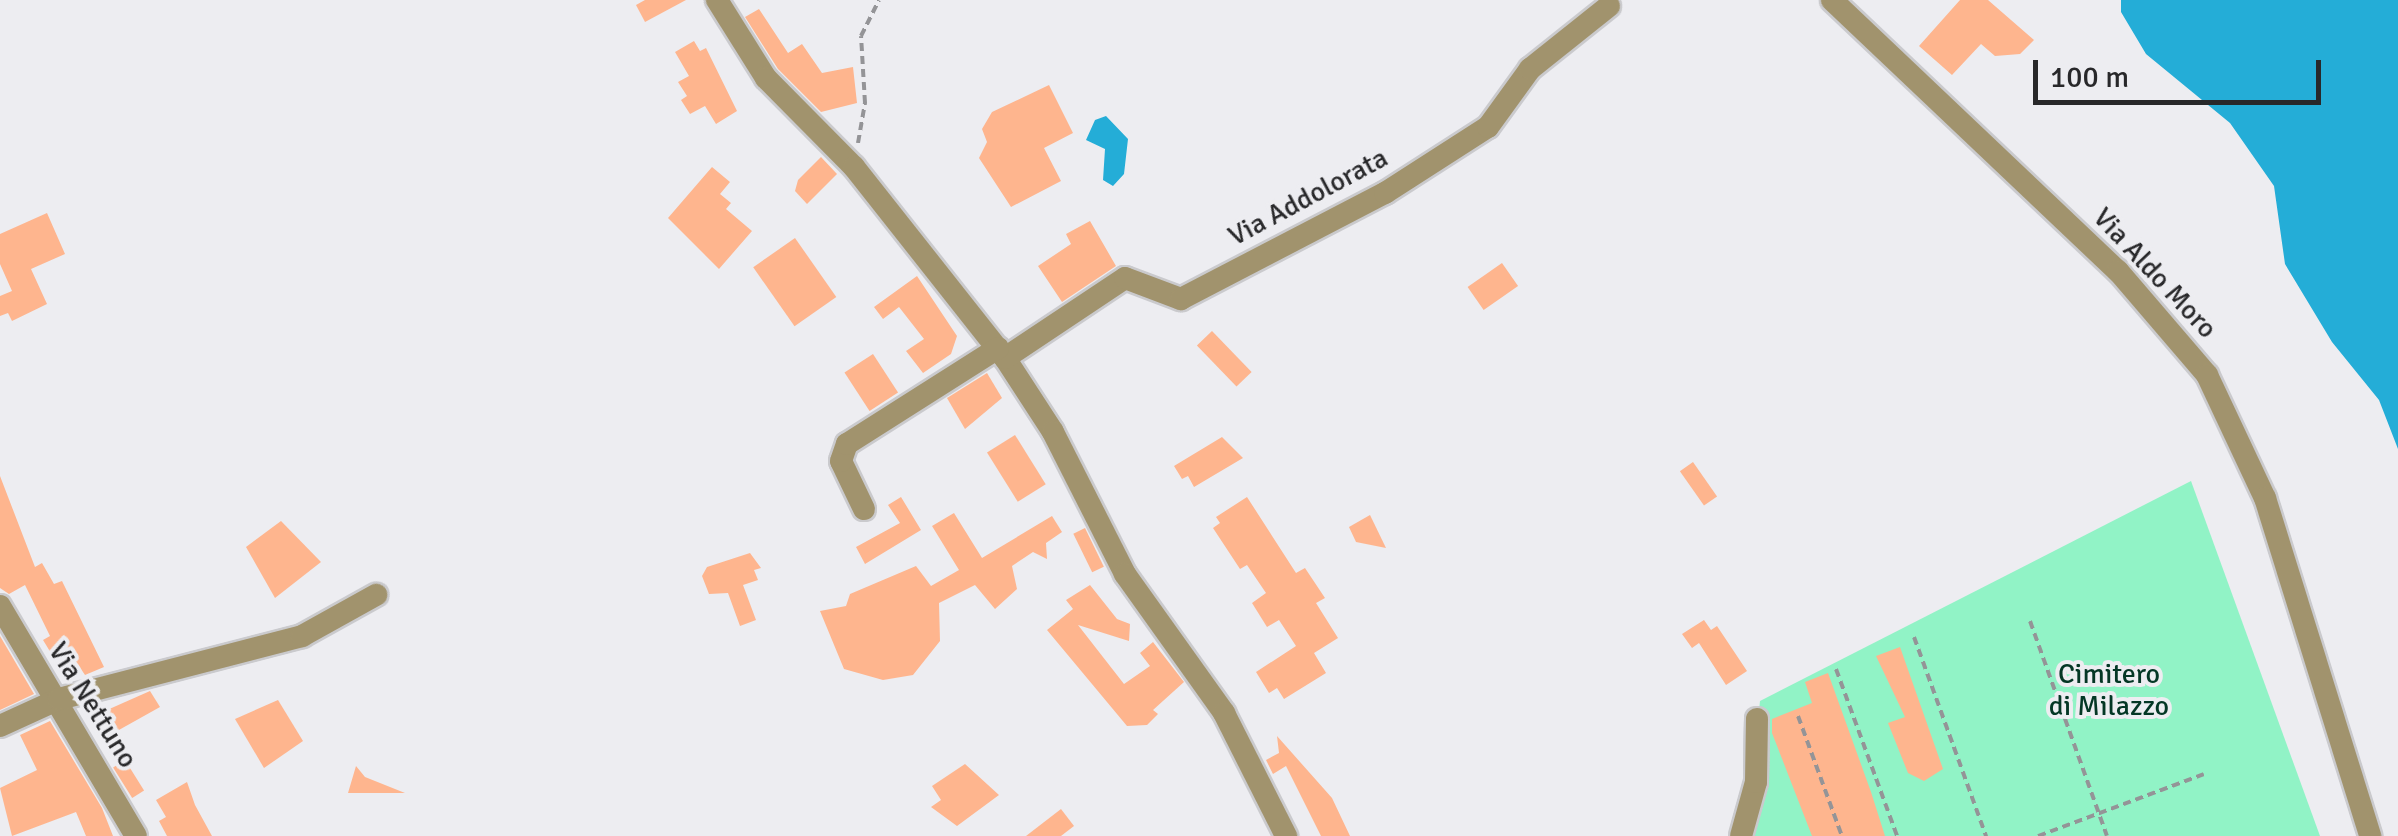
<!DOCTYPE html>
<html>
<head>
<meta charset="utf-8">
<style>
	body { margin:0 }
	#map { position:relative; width:2398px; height:836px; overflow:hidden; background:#ededf1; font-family:Signika,sans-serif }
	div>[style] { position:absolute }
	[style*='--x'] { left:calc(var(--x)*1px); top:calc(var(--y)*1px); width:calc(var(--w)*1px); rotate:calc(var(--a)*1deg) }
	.green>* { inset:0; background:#91f3c6 }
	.water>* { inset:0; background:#24add7 }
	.building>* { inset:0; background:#feb58e; transform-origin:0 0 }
	.path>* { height:4px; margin-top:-2px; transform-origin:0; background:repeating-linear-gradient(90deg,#949497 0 8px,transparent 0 13px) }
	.roads { filter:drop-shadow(2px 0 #cacacd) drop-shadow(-2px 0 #cacacd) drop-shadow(0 2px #cacacd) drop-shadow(0 -2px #cacacd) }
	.minor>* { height:22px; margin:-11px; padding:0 11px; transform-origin:11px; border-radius:11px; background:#a1936d }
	span { translate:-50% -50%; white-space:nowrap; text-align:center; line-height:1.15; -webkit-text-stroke:8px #ededf1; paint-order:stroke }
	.street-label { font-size:28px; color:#28282a }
	.park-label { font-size:28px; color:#043725 }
	.scale { position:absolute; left:2033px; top:60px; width:288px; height:45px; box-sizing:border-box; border:5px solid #28282a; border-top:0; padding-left:12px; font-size:30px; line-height:35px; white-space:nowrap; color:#28282a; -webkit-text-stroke:8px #ededf1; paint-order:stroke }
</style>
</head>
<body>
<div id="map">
	<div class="green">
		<div style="clip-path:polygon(2191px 481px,2320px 836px,1747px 836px,1760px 701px)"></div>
	</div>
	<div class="water">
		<div style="clip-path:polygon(2121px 0,2398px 0,2398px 449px,2379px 400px,2332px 342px,2285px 264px,2274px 186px,2230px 123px,2146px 54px,2121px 12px)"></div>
		<div style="clip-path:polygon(1106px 116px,1128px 139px,1124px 174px,1113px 186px,1103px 180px,1105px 149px,1086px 140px,1095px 120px)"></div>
	</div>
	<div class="building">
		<div style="clip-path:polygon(645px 0,686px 0,645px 22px,636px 5px)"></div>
		<div style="clip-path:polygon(1960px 0,1988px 0,2034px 40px,2020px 54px,1995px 56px,1981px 44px,1952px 75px,1919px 46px)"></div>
		<div style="clip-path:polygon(759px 9px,788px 53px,802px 44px,822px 73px,853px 67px,857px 103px,821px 112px,778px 69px,745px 17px)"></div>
		<div style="clip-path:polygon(694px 41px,700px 51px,706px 48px,737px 111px,716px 124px,705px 106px,690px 114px,681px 100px,687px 96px,678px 82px,689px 76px,675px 52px)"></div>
		<div style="clip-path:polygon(1049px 85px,1073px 133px,1044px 148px,1061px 181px,1011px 207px,979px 158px,987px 142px,982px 129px,992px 112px)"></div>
		<div style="clip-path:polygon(821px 157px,837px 174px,807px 204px,795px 191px,798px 180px)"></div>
		<div style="clip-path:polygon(712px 167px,730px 182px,720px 194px,731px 203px,726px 209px,752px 231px,719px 269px,668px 218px)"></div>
		<div style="clip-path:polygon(47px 213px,65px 254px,31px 269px,47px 304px,12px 321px,8px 313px,0 316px,0 296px,12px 291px,0 264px,0 234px)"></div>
		<div style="clip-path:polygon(1090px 221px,1116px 266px,1062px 302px,1038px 266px,1071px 244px,1066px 234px)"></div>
		<div style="left:795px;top:238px;width:72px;height:51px;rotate:55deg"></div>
		<div style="left:1502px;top:263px;width:28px;height:42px;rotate:55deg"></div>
		<div style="clip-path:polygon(917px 276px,957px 336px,951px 354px,923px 373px,906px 351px,924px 339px,899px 307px,883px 319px,874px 307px)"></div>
		<div style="left:1212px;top:331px;width:57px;height:21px;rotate:46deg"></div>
		<div style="left:873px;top:354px;width:46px;height:34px;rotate:57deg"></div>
		<div style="clip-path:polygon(987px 373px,1002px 398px,965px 429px,947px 398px)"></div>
		<div style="left:1015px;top:435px;width:58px;height:33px;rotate:58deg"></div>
		<div style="clip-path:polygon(1222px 437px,1243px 458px,1194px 487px,1188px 476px,1182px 479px,1174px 466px)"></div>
		<div style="left:1693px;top:462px;width:42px;height:16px;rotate:55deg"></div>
		<div style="clip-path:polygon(0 476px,35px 567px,42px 563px,54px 584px,62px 581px,104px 667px,85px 675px,73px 657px,54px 658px,43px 640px,50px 636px,25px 585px,9px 594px,0 588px)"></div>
		<div style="clip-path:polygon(901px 497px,921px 530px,865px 564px,856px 547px,900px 523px,888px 505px)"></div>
		<div style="clip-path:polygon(1247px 497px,1296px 573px,1305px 568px,1325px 598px,1316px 603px,1338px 638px,1314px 653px,1326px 673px,1284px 699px,1277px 688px,1269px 693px,1256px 672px,1296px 646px,1279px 620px,1267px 627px,1252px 603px,1266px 593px,1247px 565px,1240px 569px,1213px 528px,1220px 523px,1216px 517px)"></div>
		<div style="clip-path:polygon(954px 513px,982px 558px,1052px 516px,1062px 532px,1046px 543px,1047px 559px,1033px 552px,1012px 566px,1017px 589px,995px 609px,975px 585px,939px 603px,940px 641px,913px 675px,883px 680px,844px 669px,820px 611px,846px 606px,850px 594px,916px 566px,931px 586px,959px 570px,932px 526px)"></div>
		<div style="clip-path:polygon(1370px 515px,1386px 548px,1356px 542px,1349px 527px)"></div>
		<div style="clip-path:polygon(281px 521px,321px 562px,275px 598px,246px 547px)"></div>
		<div style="left:1085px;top:528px;width:43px;height:13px;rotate:64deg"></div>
		<div style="clip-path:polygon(750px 553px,761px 568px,754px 570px,758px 580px,743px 585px,756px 620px,740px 626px,728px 593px,709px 594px,702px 576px,707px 567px)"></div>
		<div style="clip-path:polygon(1090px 585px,1117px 619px,1130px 624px,1129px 641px,1078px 625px,1124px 684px,1150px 666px,1140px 653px,1153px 642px,1184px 682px,1153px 710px,1158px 714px,1147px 725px,1127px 726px,1047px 630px,1073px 609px,1066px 600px)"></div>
		<div style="clip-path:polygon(1704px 620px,1711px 630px,1717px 626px,1747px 671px,1726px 685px,1699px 643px,1692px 648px,1682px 634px)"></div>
		<div style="clip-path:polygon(0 636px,34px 694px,0 710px)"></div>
		<div style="clip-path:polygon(1900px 647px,1943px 769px,1924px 781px,1908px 773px,1888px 723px,1905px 717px,1876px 656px)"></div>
		<div style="clip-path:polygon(1828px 673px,1871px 792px,1885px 836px,1812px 836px,1772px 733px,1772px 719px,1812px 703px,1805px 682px)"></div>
		<div style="clip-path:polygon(150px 691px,160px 707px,101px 740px,89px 718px)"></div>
		<div style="clip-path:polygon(278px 700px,303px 741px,264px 768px,235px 719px)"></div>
		<div style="clip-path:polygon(50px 721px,102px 808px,113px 836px,86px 836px,76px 812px,12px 836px,0 788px,37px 770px,20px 735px)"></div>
		<div style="clip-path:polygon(1277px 736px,1332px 798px,1350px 836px,1321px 836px,1286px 766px,1273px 774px,1266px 760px,1279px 753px)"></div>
		<div style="left:125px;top:760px;width:36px;height:14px;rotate:58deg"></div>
		<div style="clip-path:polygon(965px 764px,999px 795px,957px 826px,931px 807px,941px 800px,932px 786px)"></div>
		<div style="clip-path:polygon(356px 766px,365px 777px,405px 793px,348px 793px)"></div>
		<div style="clip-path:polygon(187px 782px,195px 805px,212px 836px,167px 836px,159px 821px,166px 817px,156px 800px)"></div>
		<div style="clip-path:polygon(1061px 809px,1074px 826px,1061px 836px,1026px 836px)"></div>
	</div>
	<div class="path">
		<div style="--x:858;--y:143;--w:41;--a:-80.1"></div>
		<div style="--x:865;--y:103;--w:67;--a:-93.4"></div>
		<div style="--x:861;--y:36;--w:40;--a:-63.4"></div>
		<div style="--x:2030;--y:621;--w:228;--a:70.3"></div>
		<div style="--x:1914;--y:637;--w:212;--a:70.1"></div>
		<div style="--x:1836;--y:669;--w:178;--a:69.9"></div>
		<div style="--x:1798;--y:716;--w:128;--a:69.9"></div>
		<div style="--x:2038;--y:836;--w:177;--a:-20.5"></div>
	</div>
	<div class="roads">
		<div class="minor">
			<div style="--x:717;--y:0;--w:92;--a:57.9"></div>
			<div style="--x:766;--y:78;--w:125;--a:45.3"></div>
			<div style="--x:854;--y:167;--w:243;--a:51.7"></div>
			<div style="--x:1005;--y:358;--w:88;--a:57"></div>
			<div style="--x:1053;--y:432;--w:159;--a:63.1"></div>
			<div style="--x:1125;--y:574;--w:171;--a:54.5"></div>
			<div style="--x:1224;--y:713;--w:138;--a:63.2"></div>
			<div style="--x:1832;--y:0;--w:394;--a:43.5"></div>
			<div style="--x:2118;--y:271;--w:137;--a:49.4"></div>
			<div style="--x:2207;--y:375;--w:136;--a:64.8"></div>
			<div style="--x:2265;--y:498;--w:354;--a:72.7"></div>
			<div style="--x:1005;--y:358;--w:144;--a:-33.7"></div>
			<div style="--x:1125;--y:278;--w:60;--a:20.6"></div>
			<div style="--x:1181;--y:299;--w:230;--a:-27.5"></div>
			<div style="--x:1385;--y:193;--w:122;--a:-32.7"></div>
			<div style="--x:1488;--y:127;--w:72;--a:-54.1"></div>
			<div style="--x:1530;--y:69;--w:101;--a:-38.6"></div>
			<div style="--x:864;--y:509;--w:53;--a:-115.6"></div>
			<div style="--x:841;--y:461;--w:18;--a:-71"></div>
			<div style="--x:847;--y:444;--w:179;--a:-32.4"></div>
			<div style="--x:0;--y:606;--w:267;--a:59.4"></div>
			<div style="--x:0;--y:726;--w:65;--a:-24.6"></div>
			<div style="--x:59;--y:699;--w:251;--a:-14.5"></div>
			<div style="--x:302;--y:636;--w:85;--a:-29"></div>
			<div style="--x:1741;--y:836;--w:56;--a:-74.5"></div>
			<div style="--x:1756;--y:782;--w:63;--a:-89.1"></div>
		</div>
	</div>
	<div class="street-label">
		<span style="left:1308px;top:197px;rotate:-28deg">Via Addolorata</span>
		<span style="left:2155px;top:273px;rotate:47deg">Via Aldo Moro</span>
		<span style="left:93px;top:705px;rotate:58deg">Via Nettuno</span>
	</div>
	<div class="park-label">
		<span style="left:2109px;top:690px">Cimitero<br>di Milazzo</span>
	</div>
	<div class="scale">100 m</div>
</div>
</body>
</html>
